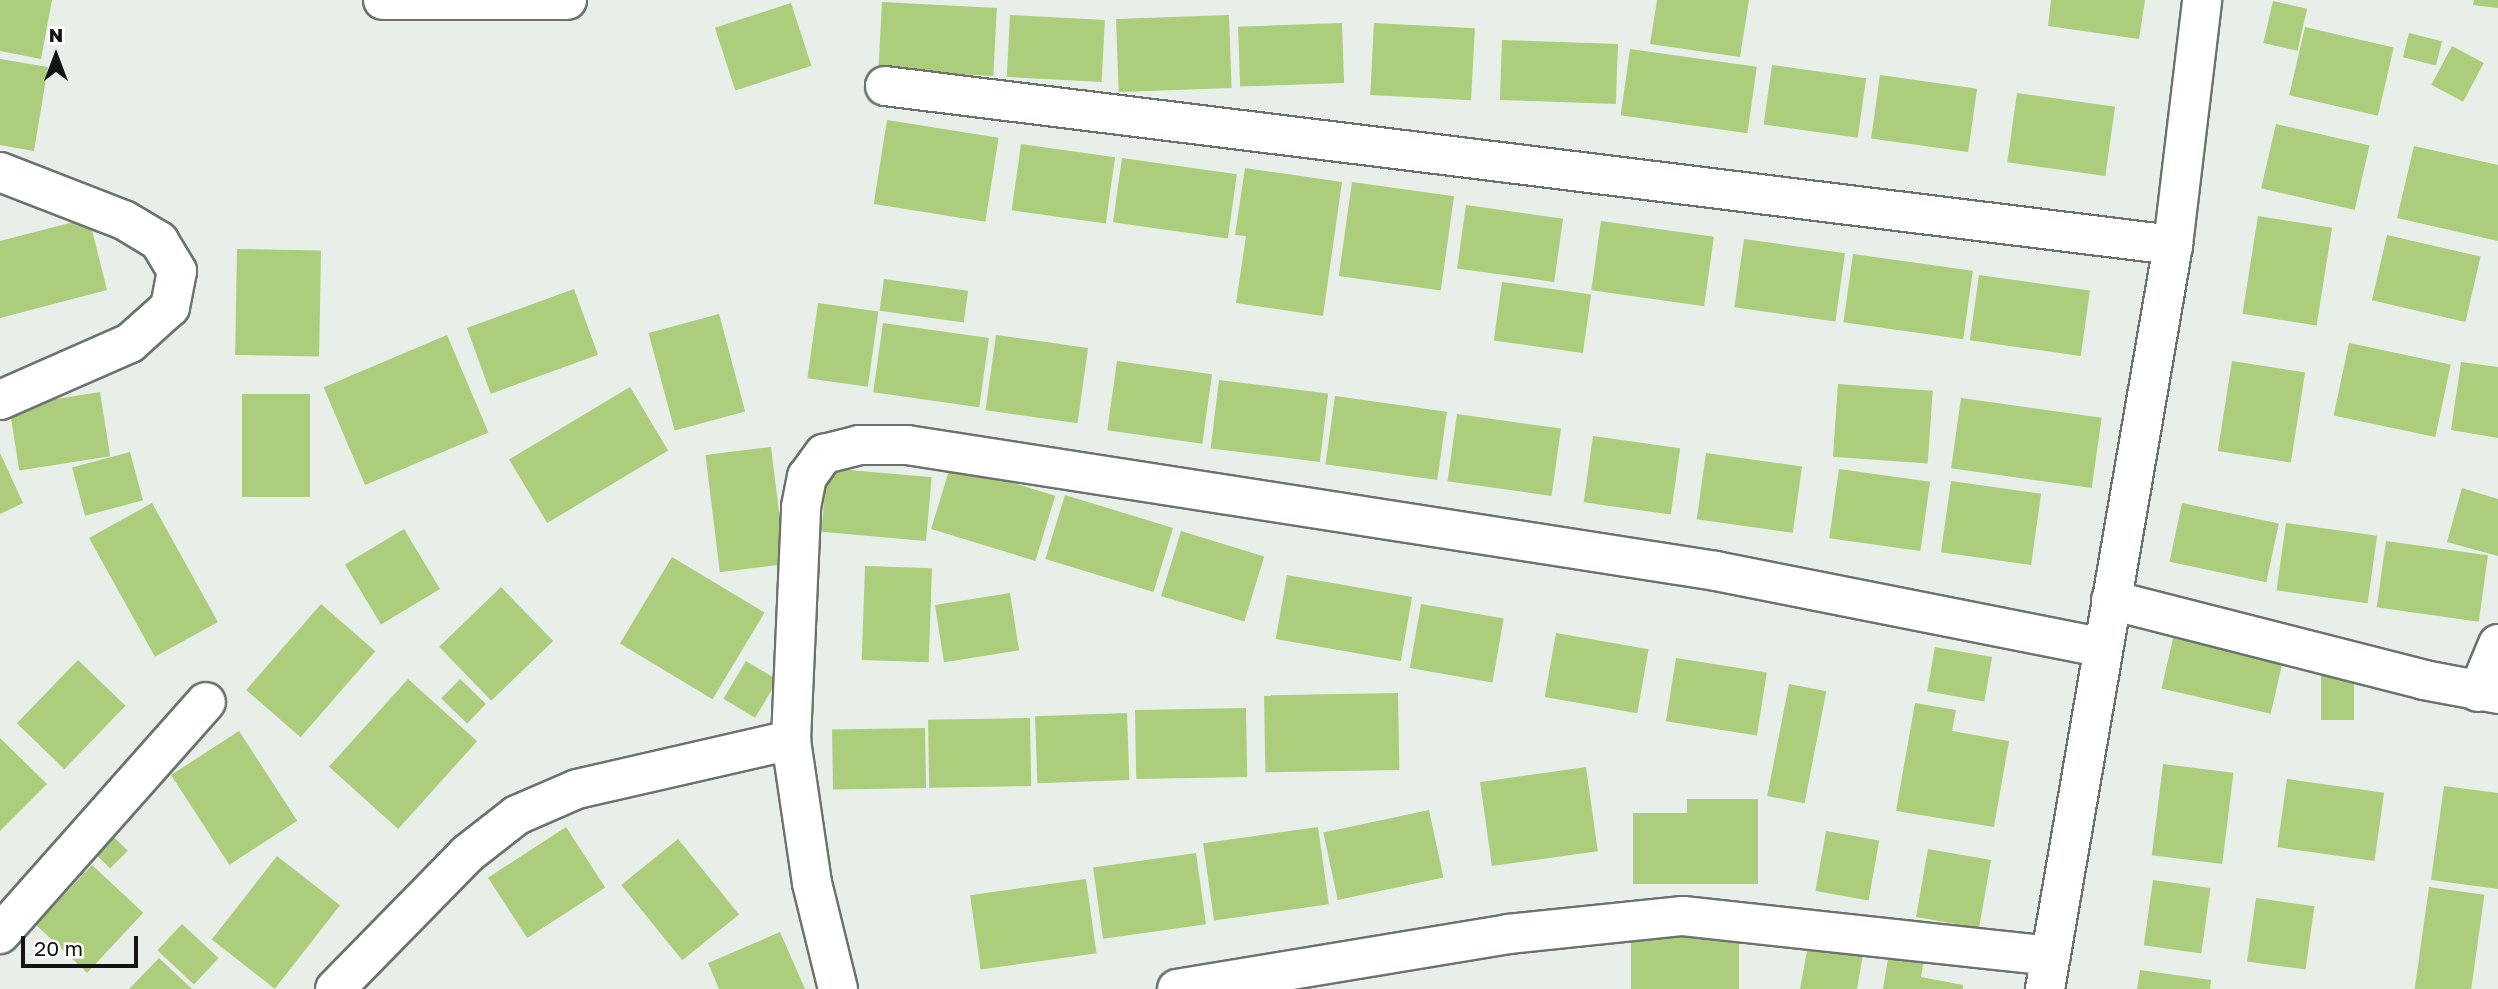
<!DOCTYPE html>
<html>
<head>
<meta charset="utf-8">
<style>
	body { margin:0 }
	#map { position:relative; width:2498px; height:989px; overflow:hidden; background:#e8efe8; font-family:"Golos Text",sans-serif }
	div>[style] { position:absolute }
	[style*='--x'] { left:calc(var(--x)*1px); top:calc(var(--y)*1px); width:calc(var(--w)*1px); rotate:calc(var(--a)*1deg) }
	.building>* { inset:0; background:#abcd7c; transform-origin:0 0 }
	.roads { filter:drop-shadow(2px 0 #6c736d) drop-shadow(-2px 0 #6c736d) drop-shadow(0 2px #6c736d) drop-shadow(0 -2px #6c736d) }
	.minor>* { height:38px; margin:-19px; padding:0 19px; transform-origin:19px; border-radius:19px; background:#fff }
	span { translate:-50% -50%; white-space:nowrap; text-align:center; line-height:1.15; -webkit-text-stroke:5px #fff; paint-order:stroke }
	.north { position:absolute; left:21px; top:21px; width:70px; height:70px; -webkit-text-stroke:5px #fff; paint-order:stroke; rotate:0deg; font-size:19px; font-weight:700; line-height:28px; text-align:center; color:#111412 }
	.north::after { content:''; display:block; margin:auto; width:24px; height:32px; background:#111412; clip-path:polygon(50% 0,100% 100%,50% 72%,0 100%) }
	.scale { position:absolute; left:21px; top:936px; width:117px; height:32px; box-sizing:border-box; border:4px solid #111412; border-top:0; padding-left:9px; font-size:21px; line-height:24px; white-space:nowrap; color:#111412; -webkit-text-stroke:5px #fff; paint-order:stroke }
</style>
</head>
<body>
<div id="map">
	<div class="building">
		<div style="clip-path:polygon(0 0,52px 0,41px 59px,0 51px)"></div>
		<div style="clip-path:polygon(1657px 0,1749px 0,1740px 57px,1650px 44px)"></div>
		<div style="clip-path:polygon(2051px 0,2145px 0,2139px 39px,2048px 26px)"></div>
		<div style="clip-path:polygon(2474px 0,2498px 0,2498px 8px,2473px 5px)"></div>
		<div style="left:2273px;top:1px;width:35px;height:43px;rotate:13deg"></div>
		<div style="left:882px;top:2px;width:115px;height:68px;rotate:3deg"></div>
		<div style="left:791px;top:3px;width:66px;height:80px;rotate:72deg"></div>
		<div style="left:1010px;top:15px;width:95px;height:62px;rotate:3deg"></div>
		<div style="left:1229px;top:15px;width:73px;height:113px;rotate:88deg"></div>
		<div style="left:1342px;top:23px;width:60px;height:104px;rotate:88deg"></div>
		<div style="left:1374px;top:23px;width:101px;height:72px;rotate:3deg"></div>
		<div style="left:2305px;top:27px;width:91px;height:70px;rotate:13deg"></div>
		<div style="left:2409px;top:33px;width:34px;height:25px;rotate:14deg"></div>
		<div style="left:1502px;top:40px;width:116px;height:60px;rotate:2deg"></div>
		<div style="left:2452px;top:46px;width:36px;height:44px;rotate:28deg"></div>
		<div style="left:1630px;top:49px;width:128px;height:67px;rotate:8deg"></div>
		<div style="clip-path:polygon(0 59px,48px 67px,34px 151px,0 145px)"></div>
		<div style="left:1772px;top:65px;width:95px;height:60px;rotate:8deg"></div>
		<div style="left:1880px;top:75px;width:98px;height:64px;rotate:8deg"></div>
		<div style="left:2017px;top:93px;width:99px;height:70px;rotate:8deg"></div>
		<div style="left:887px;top:120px;width:113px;height:85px;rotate:9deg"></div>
		<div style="left:2276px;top:124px;width:96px;height:66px;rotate:13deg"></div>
		<div style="left:1021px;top:144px;width:95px;height:67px;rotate:8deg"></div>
		<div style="clip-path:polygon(2414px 146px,2498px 165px,2498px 241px,2397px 218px)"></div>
		<div style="left:1122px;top:158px;width:116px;height:65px;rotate:8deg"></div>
		<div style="clip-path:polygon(1245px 168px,1342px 182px,1323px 316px,1236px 303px,1246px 236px,1235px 235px)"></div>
		<div style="left:1352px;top:182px;width:103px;height:95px;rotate:8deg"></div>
		<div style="left:1466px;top:205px;width:98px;height:64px;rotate:8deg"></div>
		<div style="left:2258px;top:216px;width:75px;height:99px;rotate:9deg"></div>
		<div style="clip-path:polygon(89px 218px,107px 290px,0 318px,0 241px)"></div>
		<div style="left:1601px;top:221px;width:114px;height:70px;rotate:8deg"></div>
		<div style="left:2387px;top:235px;width:96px;height:67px;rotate:13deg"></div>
		<div style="left:1744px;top:239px;width:102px;height:69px;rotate:8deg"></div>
		<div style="left:237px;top:249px;width:84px;height:106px;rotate:1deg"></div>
		<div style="left:1853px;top:254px;width:121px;height:69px;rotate:8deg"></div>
		<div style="left:1979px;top:275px;width:112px;height:66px;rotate:8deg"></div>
		<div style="left:884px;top:279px;width:85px;height:32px;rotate:8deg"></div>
		<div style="left:1502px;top:282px;width:90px;height:59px;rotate:8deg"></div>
		<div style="left:574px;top:289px;width:70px;height:114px;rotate:70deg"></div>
		<div style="left:818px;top:303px;width:61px;height:76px;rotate:8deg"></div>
		<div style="left:719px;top:314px;width:101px;height:73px;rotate:75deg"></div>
		<div style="left:883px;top:323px;width:107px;height:70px;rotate:8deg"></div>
		<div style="left:447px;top:335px;width:106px;height:134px;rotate:67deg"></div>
		<div style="left:996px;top:335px;width:93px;height:76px;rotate:8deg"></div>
		<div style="left:2349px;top:343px;width:104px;height:74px;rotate:12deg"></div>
		<div style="left:1117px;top:361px;width:96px;height:70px;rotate:8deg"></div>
		<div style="left:2232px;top:361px;width:74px;height:91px;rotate:9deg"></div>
		<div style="clip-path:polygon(2461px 362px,2498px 367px,2498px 438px,2451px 430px)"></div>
		<div style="left:1219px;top:380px;width:110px;height:69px;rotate:7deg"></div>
		<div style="left:1838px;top:384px;width:95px;height:73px;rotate:4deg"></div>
		<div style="left:630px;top:387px;width:74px;height:141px;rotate:59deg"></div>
		<div style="left:100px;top:392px;width:65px;height:92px;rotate:81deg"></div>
		<div style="left:242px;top:394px;width:68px;height:103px"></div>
		<div style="left:1335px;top:396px;width:113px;height:69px;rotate:8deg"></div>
		<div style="left:1961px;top:398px;width:142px;height:71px;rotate:8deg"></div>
		<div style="left:1457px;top:414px;width:105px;height:68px;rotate:8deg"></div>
		<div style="left:1593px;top:436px;width:88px;height:67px;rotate:8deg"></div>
		<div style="left:771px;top:447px;width:118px;height:66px;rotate:83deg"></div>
		<div style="left:130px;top:452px;width:50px;height:60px;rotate:75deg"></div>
		<div style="clip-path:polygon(0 453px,23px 503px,0 514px)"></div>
		<div style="left:1706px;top:453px;width:97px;height:67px;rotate:8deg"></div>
		<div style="left:951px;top:464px;width:109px;height:68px;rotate:17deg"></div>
		<div style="left:827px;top:468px;width:105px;height:64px;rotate:5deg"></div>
		<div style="left:1839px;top:469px;width:92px;height:70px;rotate:8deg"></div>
		<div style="left:1951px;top:481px;width:91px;height:72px;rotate:8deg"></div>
		<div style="clip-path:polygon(2462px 488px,2498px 499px,2498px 556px,2447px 542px)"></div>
		<div style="left:1065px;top:495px;width:113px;height:67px;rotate:17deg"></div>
		<div style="left:152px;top:503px;width:136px;height:72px;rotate:61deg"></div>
		<div style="left:2182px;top:503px;width:99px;height:60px;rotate:12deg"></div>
		<div style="left:2286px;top:523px;width:92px;height:68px;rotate:8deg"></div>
		<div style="left:404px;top:529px;width:70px;height:69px;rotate:59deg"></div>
		<div style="left:1181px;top:531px;width:87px;height:68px;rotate:17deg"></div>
		<div style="left:2386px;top:541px;width:103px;height:67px;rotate:8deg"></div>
		<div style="left:672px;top:557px;width:108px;height:101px;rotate:31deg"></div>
		<div style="left:865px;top:566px;width:67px;height:94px;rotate:2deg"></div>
		<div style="left:1287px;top:575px;width:127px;height:65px;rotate:10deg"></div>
		<div style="left:501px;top:587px;width:75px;height:86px;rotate:46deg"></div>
		<div style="left:1010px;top:593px;width:58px;height:76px;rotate:81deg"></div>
		<div style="left:321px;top:604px;width:72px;height:114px;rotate:41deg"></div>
		<div style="left:1421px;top:604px;width:84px;height:65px;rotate:10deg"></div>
		<div style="left:2175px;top:630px;width:112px;height:60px;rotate:13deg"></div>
		<div style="left:1556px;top:633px;width:94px;height:65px;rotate:10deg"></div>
		<div style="left:1935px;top:647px;width:58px;height:45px;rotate:10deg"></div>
		<div style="left:1676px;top:658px;width:92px;height:64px;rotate:9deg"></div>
		<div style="left:78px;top:660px;width:66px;height:88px;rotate:44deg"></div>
		<div style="left:746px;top:661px;width:37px;height:44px;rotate:31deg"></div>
		<div style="left:2321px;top:675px;width:33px;height:45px"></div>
		<div style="left:408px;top:679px;width:93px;height:118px;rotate:42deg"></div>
		<div style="left:460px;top:679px;width:36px;height:27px;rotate:44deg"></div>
		<div style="left:1789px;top:684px;width:38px;height:114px;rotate:11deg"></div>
		<div style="left:1398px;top:693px;width:77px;height:134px;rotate:89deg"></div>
		<div style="clip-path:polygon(1915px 703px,1956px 710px,1952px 731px,2009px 741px,1994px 827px,1896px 811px)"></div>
		<div style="left:1246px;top:708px;width:69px;height:111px;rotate:89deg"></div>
		<div style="left:1127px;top:713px;width:67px;height:92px;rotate:88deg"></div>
		<div style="left:1030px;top:718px;width:68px;height:102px;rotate:89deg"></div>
		<div style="left:925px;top:728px;width:60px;height:93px;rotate:89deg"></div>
		<div style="left:239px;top:731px;width:107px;height:81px;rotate:57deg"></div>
		<div style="clip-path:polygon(0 738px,47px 784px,0 831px)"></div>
		<div style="left:2163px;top:764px;width:71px;height:92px;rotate:7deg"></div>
		<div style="left:1586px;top:767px;width:85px;height:107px;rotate:82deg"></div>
		<div style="left:2287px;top:779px;width:98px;height:69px;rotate:8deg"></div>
		<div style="clip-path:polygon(2444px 786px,2498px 793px,2498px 889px,2431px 880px)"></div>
		<div style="clip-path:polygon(1687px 799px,1758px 799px,1758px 884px,1633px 884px,1633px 813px,1687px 813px)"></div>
		<div style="left:1429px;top:810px;width:69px;height:108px;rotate:78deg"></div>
		<div style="left:566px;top:827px;width:72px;height:93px;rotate:57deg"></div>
		<div style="left:1318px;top:827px;width:78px;height:116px;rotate:82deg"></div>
		<div style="left:108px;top:831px;width:28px;height:25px;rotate:45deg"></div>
		<div style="left:1826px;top:831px;width:54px;height:61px;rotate:10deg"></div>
		<div style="left:678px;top:839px;width:97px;height:73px;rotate:51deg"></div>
		<div style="left:1928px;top:849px;width:64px;height:69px;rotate:10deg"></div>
		<div style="left:1196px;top:853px;width:72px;height:104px;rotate:82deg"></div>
		<div style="left:277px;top:856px;width:80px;height:106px;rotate:38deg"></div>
		<div style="left:92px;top:865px;width:70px;height:82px;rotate:43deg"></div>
		<div style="left:1086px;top:879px;width:75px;height:117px;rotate:82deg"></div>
		<div style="left:2153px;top:880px;width:58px;height:66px;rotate:8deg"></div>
		<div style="left:2429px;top:887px;width:56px;height:103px;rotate:8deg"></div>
		<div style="left:2256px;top:898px;width:59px;height:64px;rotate:8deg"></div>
		<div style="left:182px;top:924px;width:50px;height:36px;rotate:43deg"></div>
		<div style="clip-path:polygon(780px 932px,805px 989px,719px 989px,708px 963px)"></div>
		<div style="left:1631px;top:935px;width:108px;height:54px"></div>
		<div style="clip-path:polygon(1808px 945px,1863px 954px,1857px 989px,1800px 989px)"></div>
		<div style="clip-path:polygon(1889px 953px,1924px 959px,1921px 977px,1963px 985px,1963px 989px,1883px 989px)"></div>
		<div style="clip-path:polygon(159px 958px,192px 989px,129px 989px)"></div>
		<div style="clip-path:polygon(2140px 970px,2211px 980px,2210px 989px,2137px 989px)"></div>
	</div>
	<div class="roads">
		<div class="minor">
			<div style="--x:383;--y:0;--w:184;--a:0"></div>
			<div style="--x:885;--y:86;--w:1298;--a:7.04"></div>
			<div style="--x:0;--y:172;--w:133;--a:21.2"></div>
			<div style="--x:124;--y:220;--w:41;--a:31"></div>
			<div style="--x:159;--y:241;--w:35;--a:59"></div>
			<div style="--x:177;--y:271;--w:37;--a:101"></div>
			<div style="--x:170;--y:307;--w:54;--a:138"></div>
			<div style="--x:130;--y:343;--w:142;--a:156.3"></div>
			<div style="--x:2111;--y:600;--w:323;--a:14.3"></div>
			<div style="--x:2424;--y:680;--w:75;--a:10.7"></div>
			<div style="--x:2478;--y:692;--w:52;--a:-67.4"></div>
			<div style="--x:0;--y:934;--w:310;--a:-48.4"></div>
			<div style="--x:335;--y:989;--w:189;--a:-45.6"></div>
			<div style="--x:467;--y:854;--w:63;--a:-38"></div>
			<div style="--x:517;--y:815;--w:65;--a:-23.4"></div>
			<div style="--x:577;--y:789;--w:220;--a:-12.9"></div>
			<div style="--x:838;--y:989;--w:109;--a:-103.8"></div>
			<div style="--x:812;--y:883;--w:145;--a:-98.4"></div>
			<div style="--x:791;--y:740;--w:233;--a:-87.5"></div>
			<div style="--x:801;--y:507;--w:31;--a:-79"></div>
			<div style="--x:807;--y:477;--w:29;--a:-54"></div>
			<div style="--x:824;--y:454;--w:36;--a:-14"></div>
			<div style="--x:859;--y:445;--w:48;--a:0"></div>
			<div style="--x:907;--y:445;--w:819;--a:8.85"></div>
			<div style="--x:1716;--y:571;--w:392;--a:11.2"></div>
			<div style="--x:1177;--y:989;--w:336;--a:-9.4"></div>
			<div style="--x:1508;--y:934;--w:176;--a:-5.9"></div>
			<div style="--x:1683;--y:916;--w:370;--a:6.2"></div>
			<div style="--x:2045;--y:989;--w:755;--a:-80.24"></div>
			<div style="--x:2173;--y:245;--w:247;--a:-83.2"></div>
		</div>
	</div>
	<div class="north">N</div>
	<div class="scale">20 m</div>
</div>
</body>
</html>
